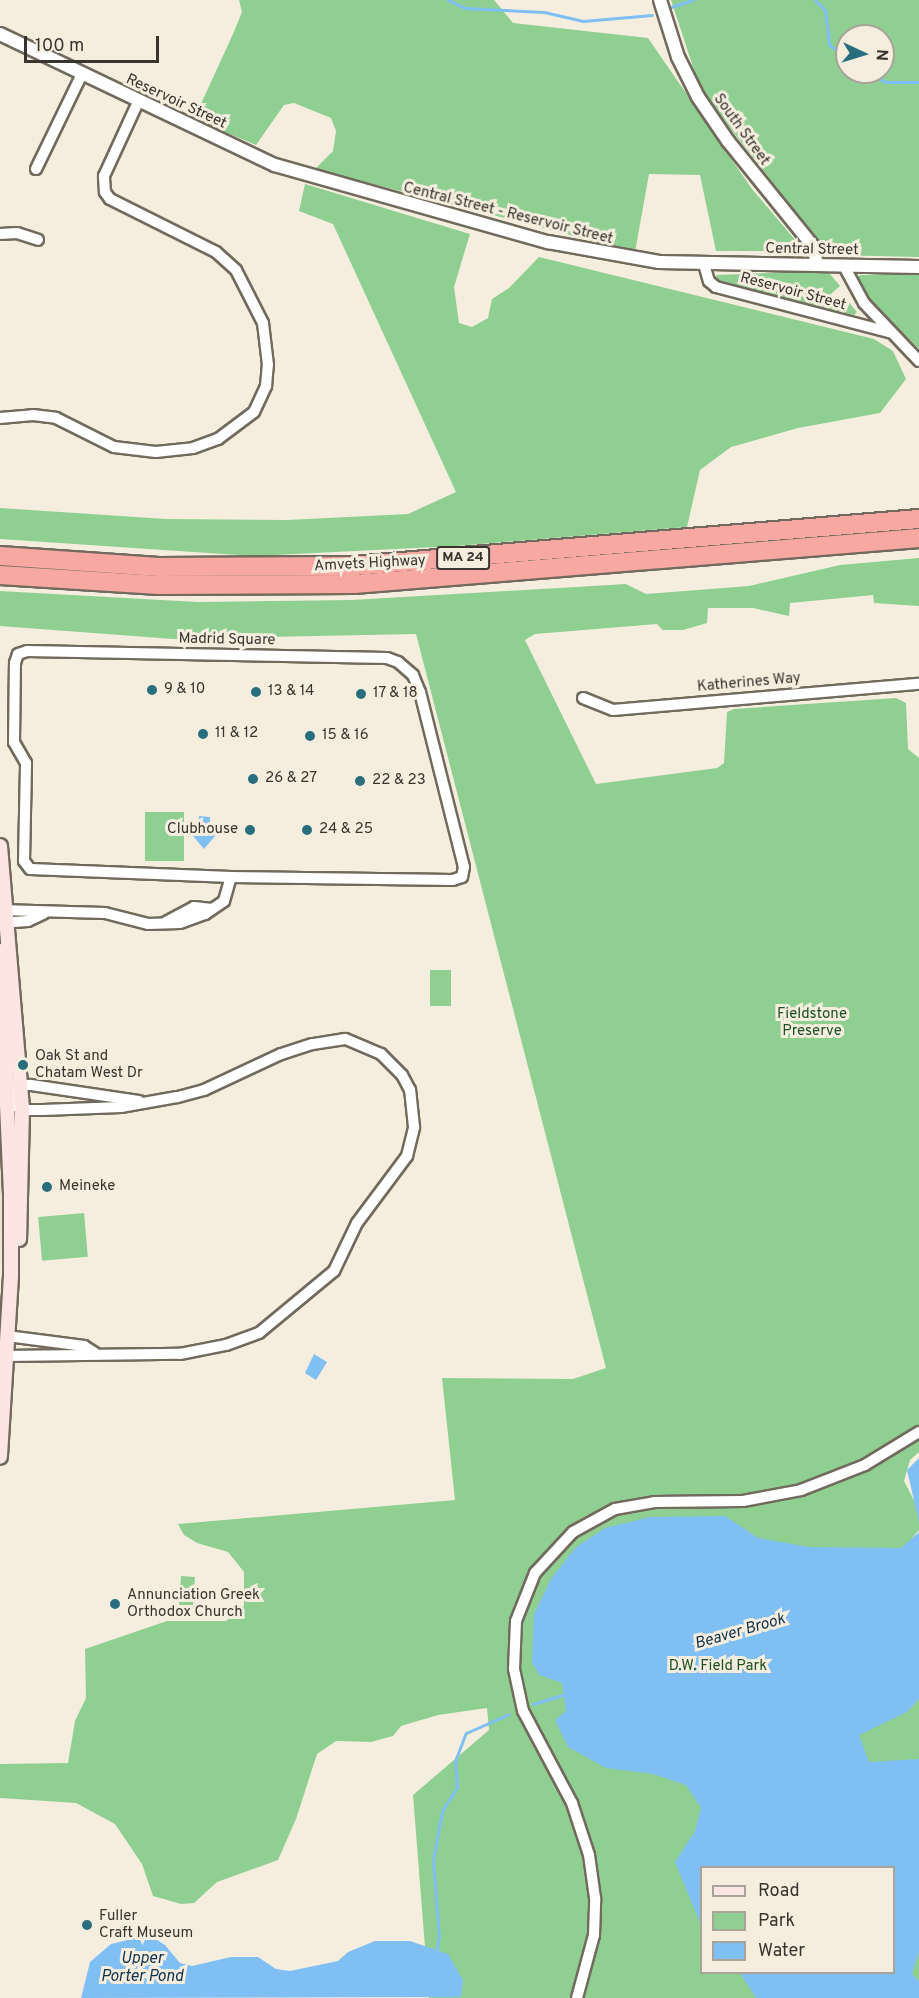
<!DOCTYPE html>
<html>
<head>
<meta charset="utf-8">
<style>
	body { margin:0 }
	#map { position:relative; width:919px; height:1998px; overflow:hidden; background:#f5eedf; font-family:Overpass,sans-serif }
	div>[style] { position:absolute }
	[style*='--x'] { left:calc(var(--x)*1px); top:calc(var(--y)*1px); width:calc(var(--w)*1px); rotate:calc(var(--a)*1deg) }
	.built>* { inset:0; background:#eee3ce }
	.green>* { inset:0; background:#90cf92; transform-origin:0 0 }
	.water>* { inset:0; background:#7fbff4 }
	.stream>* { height:3px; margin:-1.5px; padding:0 1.5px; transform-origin:1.5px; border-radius:1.5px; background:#7fbff4 }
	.roads { filter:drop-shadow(2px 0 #716a5d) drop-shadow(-2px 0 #716a5d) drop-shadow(0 2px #716a5d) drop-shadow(0 -2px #716a5d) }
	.minor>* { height:10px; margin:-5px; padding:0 5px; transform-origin:5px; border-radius:5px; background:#fff }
	.tertiary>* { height:12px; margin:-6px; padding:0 6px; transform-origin:6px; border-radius:6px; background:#fff }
	.secondary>* { height:14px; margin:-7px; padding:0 7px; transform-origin:7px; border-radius:7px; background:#fde5e3 }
	.motorway>* { height:18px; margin:-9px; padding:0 9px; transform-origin:9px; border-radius:9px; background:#f8a8a3 }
	.dots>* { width:16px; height:16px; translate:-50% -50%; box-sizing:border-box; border:3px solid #f5eedf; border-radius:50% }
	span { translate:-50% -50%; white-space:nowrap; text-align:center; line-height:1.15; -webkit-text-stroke:6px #f5eedf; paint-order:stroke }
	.shield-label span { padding:2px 4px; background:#f5eedf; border:2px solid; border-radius:4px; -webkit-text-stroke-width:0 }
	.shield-label { font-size:14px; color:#38352f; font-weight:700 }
	.street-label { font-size:15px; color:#38352f }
	.poi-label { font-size:15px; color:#38352f }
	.left { translate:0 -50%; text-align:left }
	.right { translate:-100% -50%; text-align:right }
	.park-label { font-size:15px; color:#1d5122 }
	.water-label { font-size:16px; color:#0e314c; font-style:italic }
	.legend { position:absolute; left:700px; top:1866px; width:195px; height:108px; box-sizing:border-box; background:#f5eedf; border:2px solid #a9a499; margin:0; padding:8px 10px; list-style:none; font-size:18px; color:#38352f }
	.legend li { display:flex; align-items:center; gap:12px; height:30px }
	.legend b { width:30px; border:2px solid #a9a499 }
	.north { position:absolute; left:835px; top:24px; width:60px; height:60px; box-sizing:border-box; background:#f5eedf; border:2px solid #a9a499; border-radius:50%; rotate:94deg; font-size:16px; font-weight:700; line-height:24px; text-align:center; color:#38352f }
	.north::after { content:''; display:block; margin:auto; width:21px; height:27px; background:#286e7d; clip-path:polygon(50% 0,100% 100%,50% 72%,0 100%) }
	.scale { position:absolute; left:24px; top:36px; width:135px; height:27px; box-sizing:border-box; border:3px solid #38352f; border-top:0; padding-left:8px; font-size:18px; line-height:21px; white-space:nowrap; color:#38352f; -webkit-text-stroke:4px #f5eedf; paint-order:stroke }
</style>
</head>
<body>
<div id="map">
	<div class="built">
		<div style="clip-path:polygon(0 1089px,3px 1208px,0 1275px)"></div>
	</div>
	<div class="green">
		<div style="clip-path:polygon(239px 0,494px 0,513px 23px,648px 38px,752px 189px,796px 241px,797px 251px,716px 251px,700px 175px,649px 174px,635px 252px,315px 169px,333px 151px,336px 131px,331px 118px,294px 103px,284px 105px,256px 145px,194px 119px,233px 34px,242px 12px)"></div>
		<div style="clip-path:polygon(evenodd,671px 0,919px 0,919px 257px,830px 255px,718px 113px,697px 79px,671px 0,847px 36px,883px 36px,883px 72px,847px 72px,847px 36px)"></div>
		<div style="clip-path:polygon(305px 184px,470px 234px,454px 287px,459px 323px,472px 327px,488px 318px,492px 299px,509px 288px,539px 257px,874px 339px,893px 351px,906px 379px,880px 413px,798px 428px,731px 447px,700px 470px,687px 527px,456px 546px,253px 556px,0 539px,0 508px,166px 519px,287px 520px,408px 514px,456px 492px,333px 224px,299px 211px)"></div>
		<div style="clip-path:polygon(821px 271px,830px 274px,840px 286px,831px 294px,833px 300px,841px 304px,847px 300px,857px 312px,854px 315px,719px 282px,716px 275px)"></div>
		<div style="clip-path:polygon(860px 275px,919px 275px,919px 349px,866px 297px,856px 279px)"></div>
		<div style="clip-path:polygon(evenodd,919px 558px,919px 606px,874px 603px,873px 595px,790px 603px,789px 616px,753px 608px,708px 608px,707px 623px,683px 630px,663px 630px,657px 624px,535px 634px,525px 640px,596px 784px,717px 768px,724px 763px,727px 712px,734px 709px,896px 698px,906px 703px,908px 749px,919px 758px,919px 1452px,910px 1460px,904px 1481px,919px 1510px,919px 1530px,912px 1538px,919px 1554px,919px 1998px,429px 1998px,413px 1795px,489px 1730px,487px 1708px,438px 1715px,401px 1726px,393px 1736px,371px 1742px,336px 1741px,317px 1754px,296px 1819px,278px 1860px,217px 1882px,194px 1903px,181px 1904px,153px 1896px,142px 1864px,115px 1824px,76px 1803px,0 1798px,0 1764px,68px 1763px,75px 1721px,86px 1698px,85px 1649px,167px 1621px,226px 1621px,244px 1606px,244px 1572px,228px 1552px,197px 1543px,184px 1535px,178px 1524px,455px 1500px,442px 1378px,573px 1379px,606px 1368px,416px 634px,173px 639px,0 626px,0 591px,197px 602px,352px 600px,626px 584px,646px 594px,749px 586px,840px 565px,919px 558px,702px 1868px,894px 1868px,894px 1972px,702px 1972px,702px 1868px)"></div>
		<div style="left:145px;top:812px;width:39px;height:49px"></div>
		<div style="left:430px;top:970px;width:21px;height:36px"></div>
		<div style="left:84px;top:1213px;width:44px;height:46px;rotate:85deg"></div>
		<div style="left:181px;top:1576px;width:14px;height:30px;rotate:4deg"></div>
	</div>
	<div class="water">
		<div style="clip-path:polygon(199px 816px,210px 817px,210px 830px,215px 836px,204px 849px,193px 836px,198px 830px)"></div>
		<div style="clip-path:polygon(314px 1354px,327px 1362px,316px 1380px,305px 1373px)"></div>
		<div style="clip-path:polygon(919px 1458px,919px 1522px,907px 1470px)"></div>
		<div style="clip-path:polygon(725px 1516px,758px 1538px,809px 1547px,901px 1548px,919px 1532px,919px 1699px,907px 1712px,859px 1735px,869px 1762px,919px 1759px,919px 1952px,912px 1974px,919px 1981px,919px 1998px,756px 1998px,740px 1973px,894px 1972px,894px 1868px,702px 1868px,701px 1925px,675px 1862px,695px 1831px,701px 1808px,686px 1785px,653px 1774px,606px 1768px,568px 1747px,555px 1720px,566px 1711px,562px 1683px,539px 1675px,532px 1662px,534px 1614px,551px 1579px,575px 1548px,605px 1528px,650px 1517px)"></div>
		<div style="clip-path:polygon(149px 1935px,165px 1945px,180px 1963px,192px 1966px,231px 1957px,258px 1957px,276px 1969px,290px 1971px,338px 1961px,348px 1952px,375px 1941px,410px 1941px,448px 1954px,463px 1980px,461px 1997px,81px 1998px,90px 1962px,111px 1944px)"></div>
	</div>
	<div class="stream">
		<div style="--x:448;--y:0;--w:19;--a:25"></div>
		<div style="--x:465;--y:8;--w:79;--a:2.9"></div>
		<div style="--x:544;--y:12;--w:40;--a:13"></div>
		<div style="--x:583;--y:21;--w:69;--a:-5"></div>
		<div style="--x:815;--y:0;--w:14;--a:45"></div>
		<div style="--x:825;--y:10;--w:35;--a:83"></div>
		<div style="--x:829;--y:45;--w:22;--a:34"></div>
		<div style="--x:671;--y:7;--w:23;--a:-18"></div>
		<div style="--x:869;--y:72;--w:19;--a:32"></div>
		<div style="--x:885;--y:82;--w:34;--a:0"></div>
		<div style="--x:533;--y:1704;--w:34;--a:-17"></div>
		<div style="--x:436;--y:1952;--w:16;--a:-79"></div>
		<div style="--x:439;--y:1936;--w:75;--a:-94.6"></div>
		<div style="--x:433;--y:1861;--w:51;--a:-79.8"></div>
		<div style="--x:442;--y:1811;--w:28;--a:-58"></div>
		<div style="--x:457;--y:1787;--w:26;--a:-94"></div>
		<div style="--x:455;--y:1761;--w:30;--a:-69"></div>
		<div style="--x:466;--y:1733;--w:47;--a:-23.8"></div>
	</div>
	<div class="roads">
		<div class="minor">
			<div style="--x:36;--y:169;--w:106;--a:-64.2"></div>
			<div style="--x:0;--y:234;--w:17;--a:-3"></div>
			<div style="--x:17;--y:233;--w:22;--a:18"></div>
			<div style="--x:704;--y:264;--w:18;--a:74"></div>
			<div style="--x:709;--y:281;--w:9;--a:41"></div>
			<div style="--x:716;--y:287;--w:179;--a:14.6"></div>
			<div style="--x:844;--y:266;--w:42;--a:61.6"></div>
			<div style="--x:864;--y:303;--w:80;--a:46.5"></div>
			<div style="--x:0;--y:418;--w:33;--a:-5"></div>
			<div style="--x:33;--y:415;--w:23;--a:7"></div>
			<div style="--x:56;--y:418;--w:65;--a:26.6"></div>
			<div style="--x:114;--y:447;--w:42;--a:6.8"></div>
			<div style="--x:156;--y:452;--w:37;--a:-6"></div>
			<div style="--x:193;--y:448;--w:27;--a:-20"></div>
			<div style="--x:218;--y:439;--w:45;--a:-36.9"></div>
			<div style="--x:254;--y:412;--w:29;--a:-65"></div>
			<div style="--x:266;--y:386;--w:21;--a:-85"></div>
			<div style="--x:268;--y:365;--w:42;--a:-96.8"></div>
			<div style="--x:263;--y:323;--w:59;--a:-117"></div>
			<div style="--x:236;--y:270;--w:27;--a:-138"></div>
			<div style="--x:216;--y:252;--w:119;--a:-153.4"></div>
			<div style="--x:110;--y:199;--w:9;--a:-126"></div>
			<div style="--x:105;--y:192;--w:16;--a:-94"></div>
			<div style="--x:104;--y:176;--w:81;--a:-65.3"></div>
			<div style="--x:27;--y:651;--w:360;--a:1.1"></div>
			<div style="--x:387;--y:658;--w:12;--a:20"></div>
			<div style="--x:398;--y:662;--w:20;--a:41"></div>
			<div style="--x:413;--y:675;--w:18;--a:68"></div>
			<div style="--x:420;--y:692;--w:180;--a:75.9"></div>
			<div style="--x:464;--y:867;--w:10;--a:101"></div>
			<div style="--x:462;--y:877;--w:9;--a:162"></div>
			<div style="--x:453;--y:880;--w:222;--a:-179.2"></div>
			<div style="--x:231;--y:877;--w:201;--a:-177.7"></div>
			<div style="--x:30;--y:869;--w:10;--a:-127"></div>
			<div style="--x:24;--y:861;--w:98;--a:-88.8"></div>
			<div style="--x:26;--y:763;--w:24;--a:-120"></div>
			<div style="--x:14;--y:742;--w:79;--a:-89.3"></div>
			<div style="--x:15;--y:663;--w:9;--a:-72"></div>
			<div style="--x:18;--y:654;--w:9;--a:-18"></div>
			<div style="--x:583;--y:698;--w:32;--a:22"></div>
			<div style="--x:613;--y:710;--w:307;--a:-4.9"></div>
			<div style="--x:0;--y:910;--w:105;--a:1.6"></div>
			<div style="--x:105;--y:913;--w:44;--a:14.3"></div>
			<div style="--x:148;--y:924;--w:32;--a:-2"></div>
			<div style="--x:180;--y:923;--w:27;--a:-20"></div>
			<div style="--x:205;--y:914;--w:23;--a:-34"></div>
			<div style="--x:224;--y:901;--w:25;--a:-74"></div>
			<div style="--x:166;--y:922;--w:32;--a:-28"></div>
			<div style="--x:194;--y:907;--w:18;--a:6"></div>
			<div style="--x:0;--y:923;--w:28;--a:-4"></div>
			<div style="--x:28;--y:921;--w:17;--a:-25"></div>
			<div style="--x:9;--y:1102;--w:20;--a:-57"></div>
			<div style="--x:20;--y:1085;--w:11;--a:0"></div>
			<div style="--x:31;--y:1085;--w:109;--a:8.4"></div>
			<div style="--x:7;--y:1336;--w:78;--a:7.4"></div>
			<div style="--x:84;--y:1346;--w:13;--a:32"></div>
			<div style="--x:6;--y:1356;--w:174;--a:-0.7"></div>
			<div style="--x:180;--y:1354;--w:47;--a:-11.1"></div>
			<div style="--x:226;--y:1345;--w:35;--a:-20"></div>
			<div style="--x:259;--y:1333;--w:97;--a:-39.6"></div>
			<div style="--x:334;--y:1271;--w:53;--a:-64.4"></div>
			<div style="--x:357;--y:1223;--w:84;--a:-53.3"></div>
			<div style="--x:407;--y:1156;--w:30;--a:-76"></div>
			<div style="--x:414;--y:1127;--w:37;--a:-96"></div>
			<div style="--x:410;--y:1090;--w:17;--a:-118"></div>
			<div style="--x:402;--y:1075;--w:30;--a:-135"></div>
			<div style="--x:381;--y:1054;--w:39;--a:-157"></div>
			<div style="--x:345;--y:1039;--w:33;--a:171"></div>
			<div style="--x:312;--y:1044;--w:33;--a:162"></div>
			<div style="--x:281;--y:1054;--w:85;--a:154.9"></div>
			<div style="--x:204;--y:1090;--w:28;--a:165"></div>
			<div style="--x:177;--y:1097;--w:57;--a:169.9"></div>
			<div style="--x:121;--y:1107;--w:78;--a:177.8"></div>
			<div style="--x:43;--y:1110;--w:21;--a:180"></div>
			<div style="--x:22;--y:1110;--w:15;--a:-148"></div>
			<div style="--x:577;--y:1998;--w:65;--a:-74.9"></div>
			<div style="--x:594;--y:1935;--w:37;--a:-88"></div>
			<div style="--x:595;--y:1898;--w:43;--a:-97.9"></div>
			<div style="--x:589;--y:1855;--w:55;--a:-108.1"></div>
			<div style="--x:572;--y:1803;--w:104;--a:-118"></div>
			<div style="--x:523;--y:1711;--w:43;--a:-102.1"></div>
			<div style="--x:514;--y:1669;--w:48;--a:-87.6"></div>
			<div style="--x:516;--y:1621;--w:52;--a:-68.4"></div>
			<div style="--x:535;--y:1573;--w:56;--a:-47.2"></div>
			<div style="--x:573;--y:1532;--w:48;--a:-28.7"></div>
			<div style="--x:615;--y:1509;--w:40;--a:-10"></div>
			<div style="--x:654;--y:1502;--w:89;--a:-0.6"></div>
			<div style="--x:743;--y:1501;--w:59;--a:-10.7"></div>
			<div style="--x:801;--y:1490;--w:69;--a:-21.3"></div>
			<div style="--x:865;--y:1465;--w:63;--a:-31.4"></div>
		</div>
		<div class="tertiary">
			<div style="--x:660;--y:0;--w:60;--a:72.5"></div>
			<div style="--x:678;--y:57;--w:45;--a:63.4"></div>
			<div style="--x:698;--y:97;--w:53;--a:55.7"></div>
			<div style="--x:728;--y:141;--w:135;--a:51"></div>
			<div style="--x:813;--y:246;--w:19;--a:78"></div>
			<div style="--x:0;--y:34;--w:305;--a:25.5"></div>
			<div style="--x:275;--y:165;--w:284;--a:15.8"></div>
			<div style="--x:548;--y:242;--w:113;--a:10.2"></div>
			<div style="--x:659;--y:262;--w:260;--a:1.1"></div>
		</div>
		<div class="secondary">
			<div style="--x:0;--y:846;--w:265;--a:85.2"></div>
			<div style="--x:22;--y:1110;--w:129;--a:91.3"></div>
			<div style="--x:0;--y:951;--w:243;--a:87.4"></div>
			<div style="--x:11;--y:1194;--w:82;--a:90"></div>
			<div style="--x:11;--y:1276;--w:181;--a:93.5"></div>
		</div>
		<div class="motorway">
			<div style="--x:0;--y:556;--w:159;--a:4"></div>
			<div style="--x:159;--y:567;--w:194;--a:-0.3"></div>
			<div style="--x:353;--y:566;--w:568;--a:-4.75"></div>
			<div style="--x:0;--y:575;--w:159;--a:3.6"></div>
			<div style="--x:159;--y:585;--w:195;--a:-0.3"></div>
			<div style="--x:354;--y:584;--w:567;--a:-4.65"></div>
		</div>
	</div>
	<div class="dots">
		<div style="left:152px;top:690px;background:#286e7d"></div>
		<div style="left:256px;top:692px;background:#286e7d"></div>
		<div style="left:361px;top:694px;background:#286e7d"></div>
		<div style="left:203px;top:734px;background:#286e7d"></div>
		<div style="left:310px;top:736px;background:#286e7d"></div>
		<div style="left:253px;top:779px;background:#286e7d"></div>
		<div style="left:360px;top:781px;background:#286e7d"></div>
		<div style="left:250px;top:830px;background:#286e7d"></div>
		<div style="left:307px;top:830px;background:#286e7d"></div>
		<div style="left:23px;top:1065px;background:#286e7d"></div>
		<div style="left:47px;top:1187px;background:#286e7d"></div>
		<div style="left:115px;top:1604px;background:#286e7d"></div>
		<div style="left:87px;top:1925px;background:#286e7d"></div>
	</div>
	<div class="shield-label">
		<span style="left:463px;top:558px">MA 24</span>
	</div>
	<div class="street-label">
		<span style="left:176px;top:102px;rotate:25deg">Reservoir Street</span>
		<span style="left:741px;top:130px;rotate:54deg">South Street</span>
		<span style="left:508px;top:214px;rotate:14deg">Central Street - Reservoir Street</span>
		<span style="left:812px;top:250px;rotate:1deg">Central Street</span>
		<span style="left:793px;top:292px;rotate:15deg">Reservoir Street</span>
		<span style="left:370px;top:564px;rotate:-3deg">Amvets Highway</span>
		<span style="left:227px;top:640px;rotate:1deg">Madrid Square</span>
		<span style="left:749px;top:683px;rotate:-5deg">Katherines Way</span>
	</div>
	<div class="poi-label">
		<span class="left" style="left:164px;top:690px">9 &amp; 10</span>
		<span class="left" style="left:268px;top:692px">13 &amp; 14</span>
		<span class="left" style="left:373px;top:694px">17 &amp; 18</span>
		<span class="left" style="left:215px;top:734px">11 &amp; 12</span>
		<span class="left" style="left:322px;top:736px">15 &amp; 16</span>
		<span class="left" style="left:265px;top:779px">26 &amp; 27</span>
		<span class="left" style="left:372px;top:781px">22 &amp; 23</span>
		<span class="right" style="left:238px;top:830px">Clubhouse</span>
		<span class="left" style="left:319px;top:830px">24 &amp; 25</span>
		<span class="left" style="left:35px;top:1065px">Oak St and<br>Chatam West Dr</span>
		<span class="left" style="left:59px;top:1187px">Meineke</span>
		<span class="left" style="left:127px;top:1604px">Annunciation Greek<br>Orthodox Church</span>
		<span class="left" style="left:99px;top:1925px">Fuller<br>Craft Museum</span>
	</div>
	<div class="park-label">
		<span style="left:812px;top:1023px">Fieldstone<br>Preserve</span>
		<span style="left:718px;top:1667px">D.W. Field Park</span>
	</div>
	<div class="water-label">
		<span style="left:740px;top:1632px;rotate:-16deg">Beaver Brook</span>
		<span style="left:142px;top:1968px">Upper<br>Porter Pond</span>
	</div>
	<ul class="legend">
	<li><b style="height:8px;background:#fde5e3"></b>Road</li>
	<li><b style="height:16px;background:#90cf92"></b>Park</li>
	<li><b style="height:16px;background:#7fbff4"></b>Water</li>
	</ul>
	<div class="north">N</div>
	<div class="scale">100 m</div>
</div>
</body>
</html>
